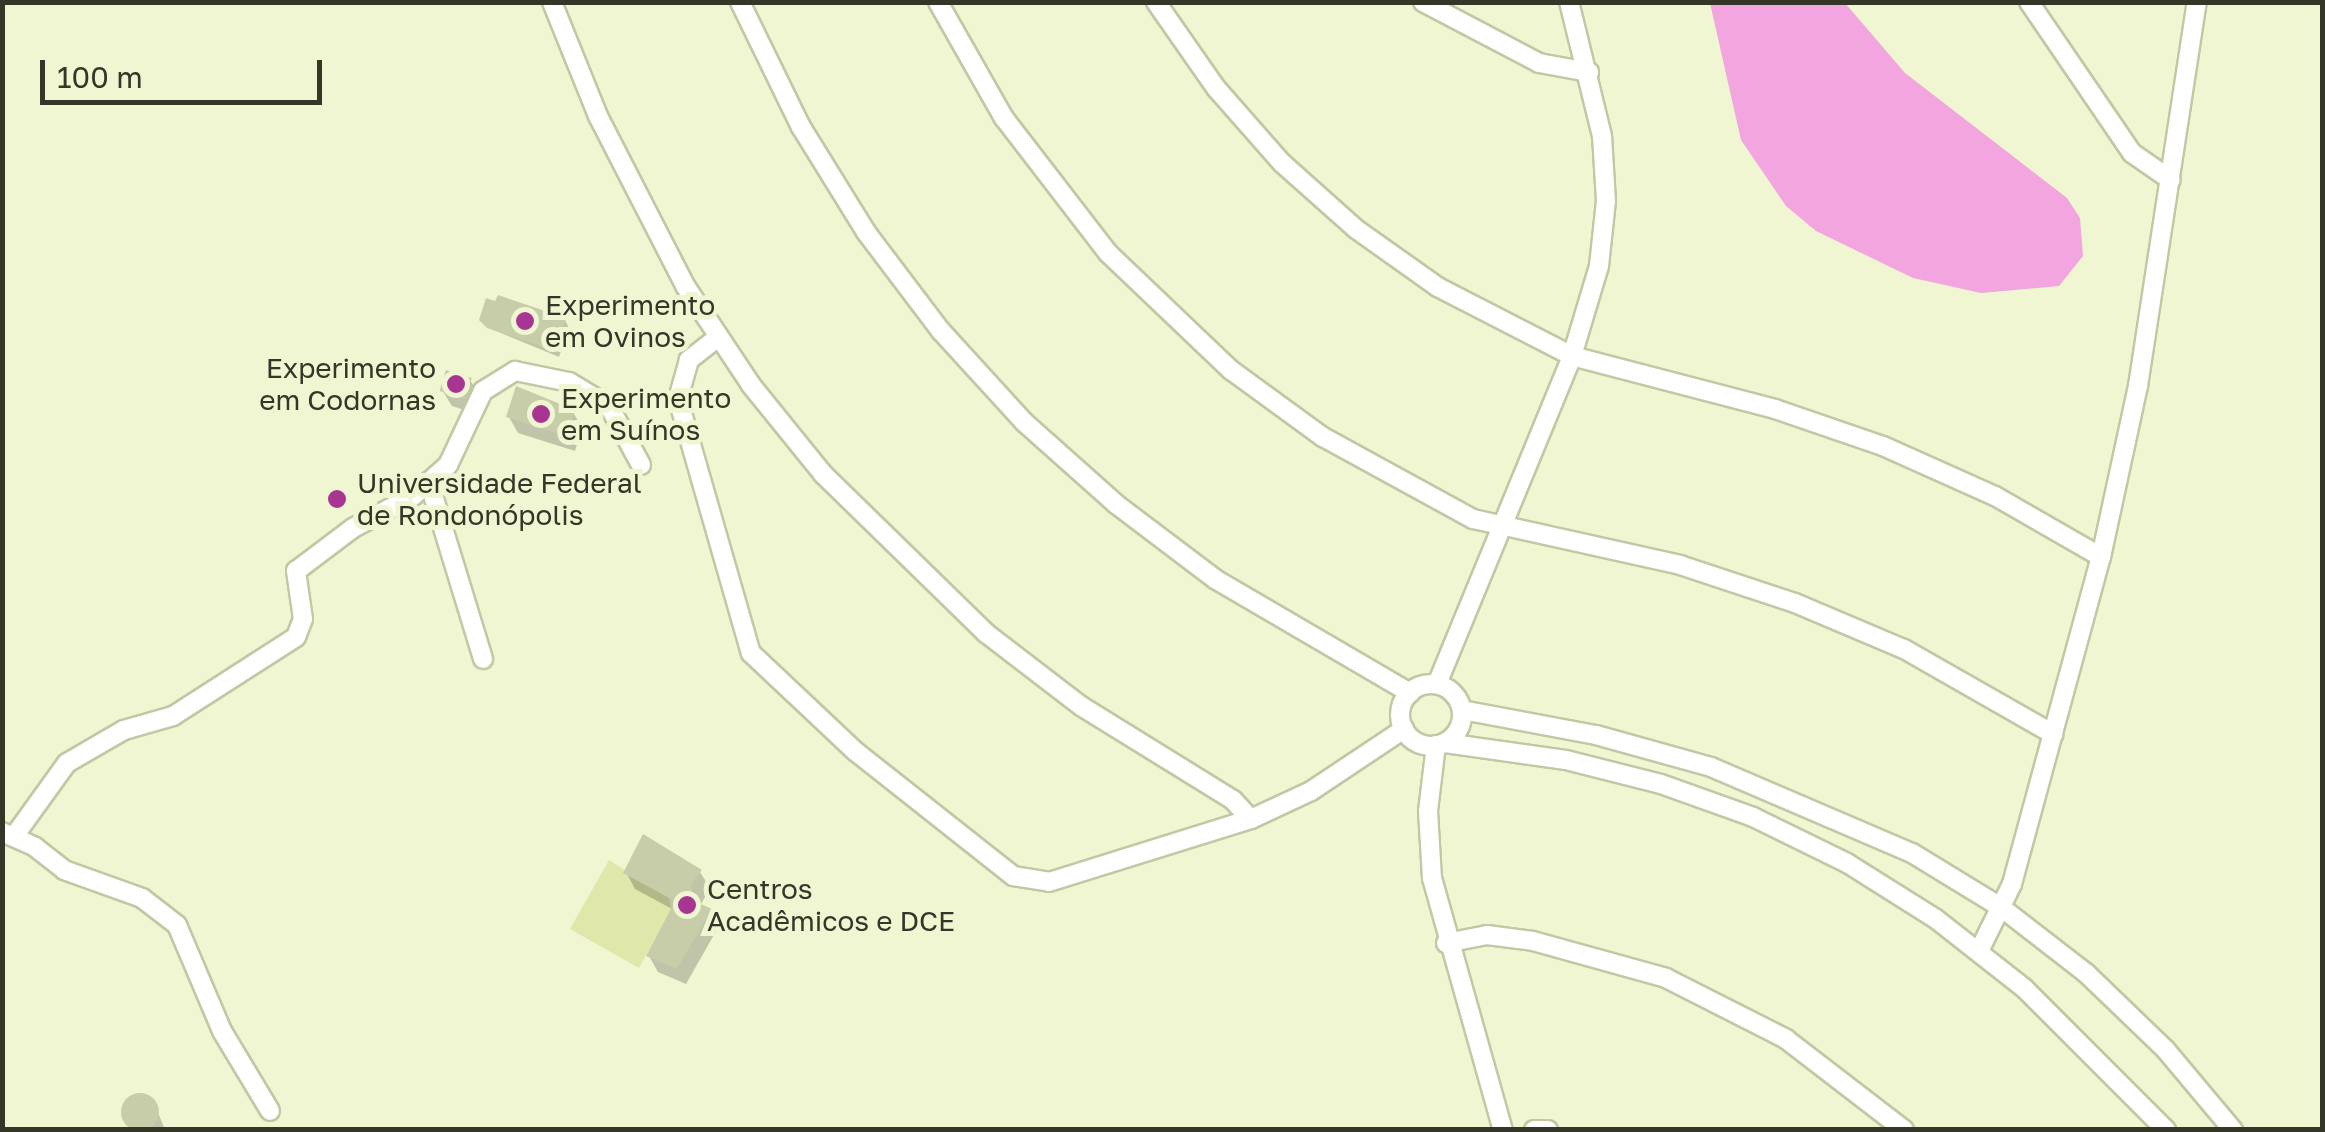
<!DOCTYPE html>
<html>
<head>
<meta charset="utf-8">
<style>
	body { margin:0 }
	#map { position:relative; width:2325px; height:1132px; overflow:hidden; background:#f1f6d2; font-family:"Golos Text",sans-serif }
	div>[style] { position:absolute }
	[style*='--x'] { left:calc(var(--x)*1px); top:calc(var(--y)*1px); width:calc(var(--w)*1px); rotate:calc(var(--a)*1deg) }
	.green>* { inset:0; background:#dfe7aa }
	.water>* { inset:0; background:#f2a5de }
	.shadow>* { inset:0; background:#0003 }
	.building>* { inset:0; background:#c7cca9; transform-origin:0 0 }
	.round { border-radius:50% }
	.roads { filter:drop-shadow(2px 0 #c2c7a4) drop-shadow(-2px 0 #c2c7a4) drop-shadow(0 2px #c2c7a4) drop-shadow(0 -2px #c2c7a4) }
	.street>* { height:18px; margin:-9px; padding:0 9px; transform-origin:9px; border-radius:9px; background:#fff }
	.street>.ring { margin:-9px; padding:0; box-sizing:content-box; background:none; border:18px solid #fff; border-radius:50% }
	.dots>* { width:28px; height:28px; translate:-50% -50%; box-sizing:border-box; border:5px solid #f1f6d2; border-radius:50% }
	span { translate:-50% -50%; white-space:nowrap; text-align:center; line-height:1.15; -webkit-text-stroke:10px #f1f6d2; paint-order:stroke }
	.poi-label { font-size:28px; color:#343628 }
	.left { translate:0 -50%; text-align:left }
	.right { translate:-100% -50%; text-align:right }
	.frame { position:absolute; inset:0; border:5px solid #343628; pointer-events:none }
	.scale { position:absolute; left:40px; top:60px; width:282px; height:45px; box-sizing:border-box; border:5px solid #343628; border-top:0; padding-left:12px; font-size:30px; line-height:35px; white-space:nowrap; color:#343628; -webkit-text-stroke:8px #f1f6d2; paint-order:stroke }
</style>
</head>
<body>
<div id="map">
	<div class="green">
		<div style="clip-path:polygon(609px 860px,669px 898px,671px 909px,639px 968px,570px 929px)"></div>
	</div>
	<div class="water">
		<div style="clip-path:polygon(1710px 3px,1845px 3px,1905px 73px,2067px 198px,2080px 218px,2083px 256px,2059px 286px,1981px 293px,1913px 278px,1816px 231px,1786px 206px,1741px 140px)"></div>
	</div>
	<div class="shadow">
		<div style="clip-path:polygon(565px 320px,569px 328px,559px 357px,486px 327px)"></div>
		<div style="clip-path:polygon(470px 380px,480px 396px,474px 413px,452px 406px,442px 390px)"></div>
		<div style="clip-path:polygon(573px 412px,582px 428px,575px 451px,518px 433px,509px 417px)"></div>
		<div style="clip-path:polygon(626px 872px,700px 872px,710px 888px,700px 906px,719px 926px,686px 984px,658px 972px,649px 956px,674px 910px,635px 889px)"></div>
		<div style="clip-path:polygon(146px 1097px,155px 1105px,165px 1130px,133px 1130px,123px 1109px,129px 1100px)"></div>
	</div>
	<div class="building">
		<div style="clip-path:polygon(498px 295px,566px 318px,555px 351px,487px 328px,479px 320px,486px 298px,495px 301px)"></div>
		<div style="left:446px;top:370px;width:27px;height:22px;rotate:17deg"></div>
		<div style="clip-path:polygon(516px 386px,575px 410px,566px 436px,506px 417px)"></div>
		<div style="clip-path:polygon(643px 834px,702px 870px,691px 884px,694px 901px,712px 909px,677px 969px,646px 956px,675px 901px,623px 873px)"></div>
		<div class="round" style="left:121px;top:1093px;width:38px;height:38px"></div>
	</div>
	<div class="roads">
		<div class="street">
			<div style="--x:552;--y:2;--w:123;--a:68"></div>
			<div style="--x:598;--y:116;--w:192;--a:62.8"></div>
			<div style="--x:686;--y:287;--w:118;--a:56.4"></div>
			<div style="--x:751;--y:385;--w:114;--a:51"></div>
			<div style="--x:823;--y:474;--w:228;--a:44.3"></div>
			<div style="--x:986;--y:633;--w:120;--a:37.5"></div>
			<div style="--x:1081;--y:706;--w:179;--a:31.7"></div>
			<div style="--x:1233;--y:800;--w:26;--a:47"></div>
			<div style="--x:740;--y:2;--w:139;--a:64"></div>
			<div style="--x:801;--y:127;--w:123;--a:58.2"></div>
			<div style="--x:866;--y:232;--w:124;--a:52.9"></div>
			<div style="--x:941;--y:331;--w:123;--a:47.6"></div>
			<div style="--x:1024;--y:422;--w:123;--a:41.7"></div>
			<div style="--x:1116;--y:504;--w:124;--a:37.1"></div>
			<div style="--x:1215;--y:579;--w:226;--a:30.3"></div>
			<div style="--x:938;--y:2;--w:133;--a:60.4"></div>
			<div style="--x:1004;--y:118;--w:170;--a:52.4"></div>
			<div style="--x:1108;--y:253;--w:170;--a:43.6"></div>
			<div style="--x:1231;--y:370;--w:114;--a:36.1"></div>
			<div style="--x:1323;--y:437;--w:171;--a:28.7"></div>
			<div style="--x:1473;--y:519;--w:212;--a:12.5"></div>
			<div style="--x:1680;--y:565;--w:121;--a:18.3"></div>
			<div style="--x:1795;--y:603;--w:118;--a:22.9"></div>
			<div style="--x:1904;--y:649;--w:172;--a:29.7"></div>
			<div style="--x:1156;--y:2;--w:105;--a:55.1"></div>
			<div style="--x:1216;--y:88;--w:100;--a:48.7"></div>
			<div style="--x:1282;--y:163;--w:99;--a:41.7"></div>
			<div style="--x:1356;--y:229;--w:100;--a:35.3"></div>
			<div style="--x:1438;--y:287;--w:151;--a:27.2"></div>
			<div style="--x:1572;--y:356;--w:210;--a:14.6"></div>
			<div style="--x:1775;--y:409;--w:114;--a:18.9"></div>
			<div style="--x:1883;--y:446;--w:123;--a:24.1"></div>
			<div style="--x:1995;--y:496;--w:122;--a:29.9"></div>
			<div style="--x:1423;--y:2;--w:131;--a:27.7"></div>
			<div style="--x:1539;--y:63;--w:51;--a:10.2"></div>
			<div style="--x:2029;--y:2;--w:183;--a:55.7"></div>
			<div style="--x:2132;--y:153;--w:47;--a:34.7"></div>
			<div style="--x:717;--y:338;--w:36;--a:142"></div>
			<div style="--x:689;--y:360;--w:41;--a:105.8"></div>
			<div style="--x:678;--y:399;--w:264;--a:74"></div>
			<div style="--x:751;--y:653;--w:143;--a:43.3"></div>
			<div style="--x:855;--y:751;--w:201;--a:38.3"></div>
			<div style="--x:1013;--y:876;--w:36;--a:9"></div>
			<div style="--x:1049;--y:882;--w:212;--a:-17.3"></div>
			<div style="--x:1251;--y:819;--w:66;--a:-25"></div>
			<div style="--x:1311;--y:791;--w:112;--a:-33.7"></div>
			<div style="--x:429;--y:482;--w:185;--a:73"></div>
			<div style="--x:1437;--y:684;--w:355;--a:-67.6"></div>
			<div style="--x:1572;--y:356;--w:94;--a:-73.3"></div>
			<div style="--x:1599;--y:266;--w:65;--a:-83.9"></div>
			<div style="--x:1606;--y:201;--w:65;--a:-93.5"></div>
			<div style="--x:1602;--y:136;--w:138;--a:-103.8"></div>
			<div class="ring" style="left:1400px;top:684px;width:44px;height:44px"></div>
			<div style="--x:1462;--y:710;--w:136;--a:10.6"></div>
			<div style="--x:1596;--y:735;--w:119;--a:15.5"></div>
			<div style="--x:1711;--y:767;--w:219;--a:23.2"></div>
			<div style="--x:1912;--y:853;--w:105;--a:31.4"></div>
			<div style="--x:2002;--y:908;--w:108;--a:37.8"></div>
			<div style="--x:2087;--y:974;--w:108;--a:43.9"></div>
			<div style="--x:2165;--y:1049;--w:106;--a:50"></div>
			<div style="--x:1445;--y:743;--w:122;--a:8"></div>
			<div style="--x:1566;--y:760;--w:98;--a:14.2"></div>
			<div style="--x:1661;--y:784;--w:98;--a:19.7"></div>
			<div style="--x:1753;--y:817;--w:105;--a:26.1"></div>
			<div style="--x:1847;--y:863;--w:105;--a:32.2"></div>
			<div style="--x:1936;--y:919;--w:112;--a:38.1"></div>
			<div style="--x:2024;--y:988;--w:201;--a:45"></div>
			<div style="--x:1436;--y:745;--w:66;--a:96.9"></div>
			<div style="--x:1428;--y:811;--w:67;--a:86.6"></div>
			<div style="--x:1432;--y:878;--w:262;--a:74.3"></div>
			<div style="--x:2;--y:832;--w:36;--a:24"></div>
			<div style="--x:35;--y:847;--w:37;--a:38"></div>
			<div style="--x:64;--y:870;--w:83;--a:19.7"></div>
			<div style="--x:142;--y:898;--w:44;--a:37.6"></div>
			<div style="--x:177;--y:925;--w:115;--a:67"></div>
			<div style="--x:222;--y:1031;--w:93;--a:59"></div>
			<div style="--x:15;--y:835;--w:89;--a:-54.2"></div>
			<div style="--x:67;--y:763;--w:66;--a:-30.1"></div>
			<div style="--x:124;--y:730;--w:51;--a:-15.9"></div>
			<div style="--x:173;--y:716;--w:146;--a:-32.7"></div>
			<div style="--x:296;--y:637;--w:19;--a:-69"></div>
			<div style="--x:303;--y:619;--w:49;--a:-98.3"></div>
			<div style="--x:296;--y:571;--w:71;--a:-37"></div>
			<div style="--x:353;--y:528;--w:68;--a:-28.1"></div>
			<div style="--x:413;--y:496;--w:47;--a:-41.5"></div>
			<div style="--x:448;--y:465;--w:82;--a:-64.7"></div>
			<div style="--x:483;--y:391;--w:38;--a:-32"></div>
			<div style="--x:515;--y:371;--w:55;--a:11.5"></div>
			<div style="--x:569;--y:382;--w:47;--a:31"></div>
			<div style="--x:609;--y:406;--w:67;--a:61.5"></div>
			<div style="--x:1446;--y:943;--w:42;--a:-11"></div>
			<div style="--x:1487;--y:935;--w:46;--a:7.4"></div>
			<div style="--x:1533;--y:941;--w:138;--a:15.5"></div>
			<div style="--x:1666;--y:978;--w:135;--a:26.9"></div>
			<div style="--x:1786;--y:1039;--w:149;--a:37.6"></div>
			<div style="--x:1979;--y:951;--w:75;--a:-63.8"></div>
			<div style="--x:2012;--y:884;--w:339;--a:-74.8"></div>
			<div style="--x:2101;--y:557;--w:175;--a:-77.8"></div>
			<div style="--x:2138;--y:386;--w:389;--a:-81.3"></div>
			<div style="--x:1534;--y:1130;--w:14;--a:0"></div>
		</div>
	</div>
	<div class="dots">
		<div style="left:525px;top:321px;background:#a73591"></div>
		<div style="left:456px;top:384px;background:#a73591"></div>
		<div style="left:541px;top:414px;background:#a73591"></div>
		<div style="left:337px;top:499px;background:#a73591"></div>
		<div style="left:687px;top:905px;background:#a73591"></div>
	</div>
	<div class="poi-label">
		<span class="left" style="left:545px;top:321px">Experimento<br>em Ovinos</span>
		<span class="right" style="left:436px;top:384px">Experimento<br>em Codornas</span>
		<span class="left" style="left:561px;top:414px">Experimento<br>em Suínos</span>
		<span class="left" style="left:357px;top:499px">Universidade Federal<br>de Rondonópolis</span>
		<span class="left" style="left:707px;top:905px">Centros<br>Acadêmicos e DCE</span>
	</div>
	<div class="frame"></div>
	<div class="scale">100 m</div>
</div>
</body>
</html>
